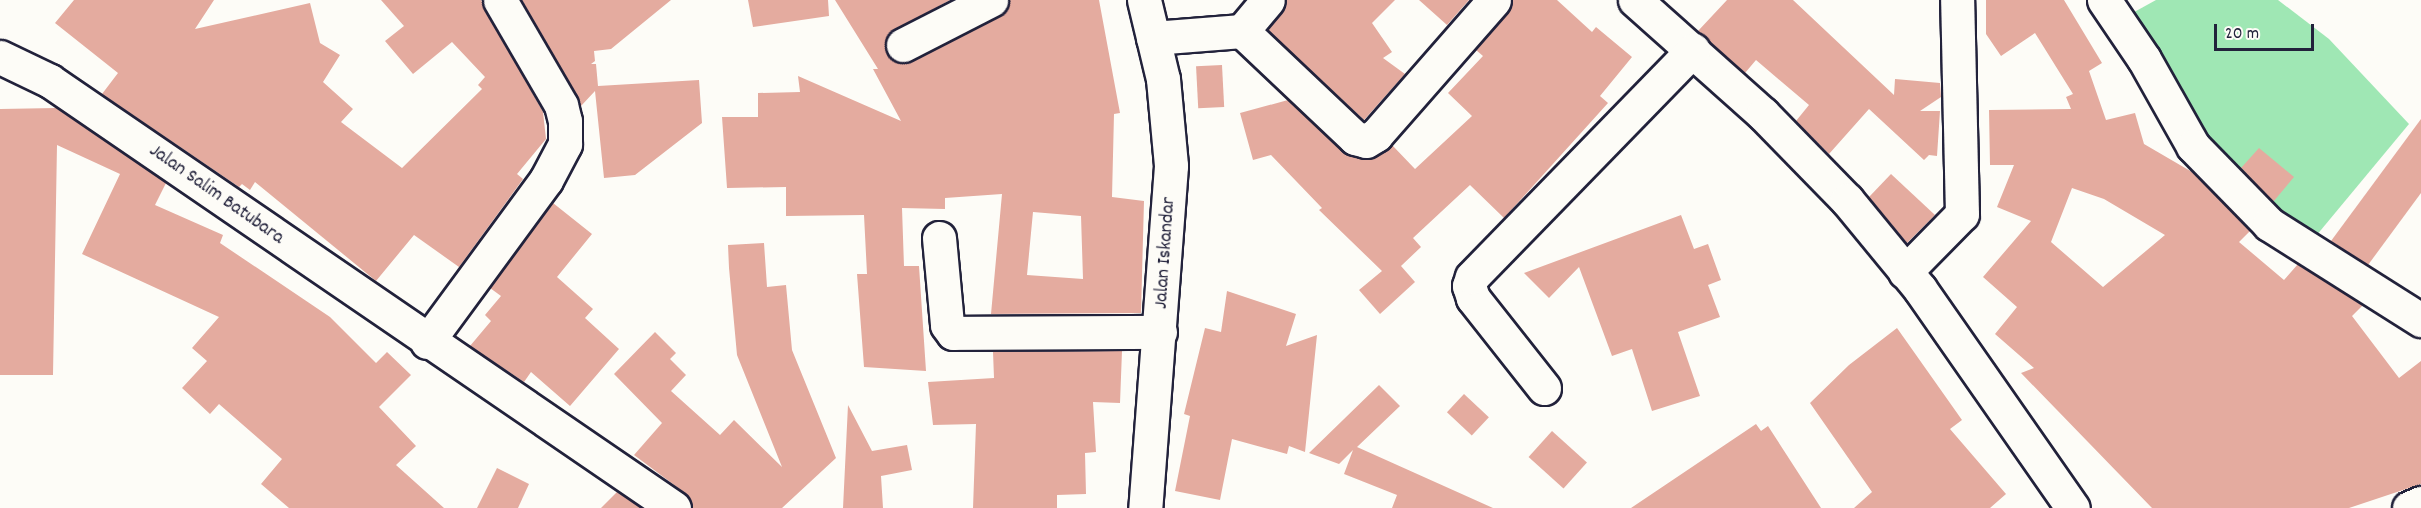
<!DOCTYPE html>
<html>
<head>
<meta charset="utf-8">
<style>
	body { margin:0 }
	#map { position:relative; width:2421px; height:508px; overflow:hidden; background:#fdfcf7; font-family:Dekko,sans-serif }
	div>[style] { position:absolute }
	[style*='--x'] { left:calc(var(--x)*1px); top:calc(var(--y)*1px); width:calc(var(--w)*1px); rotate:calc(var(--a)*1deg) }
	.green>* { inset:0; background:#9fe7b4 }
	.building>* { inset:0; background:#e4ab9f; transform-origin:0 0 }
	.roads { filter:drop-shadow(2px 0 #22223b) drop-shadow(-2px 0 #22223b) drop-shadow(0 2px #22223b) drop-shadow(0 -2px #22223b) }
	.minor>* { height:33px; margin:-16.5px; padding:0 16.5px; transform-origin:16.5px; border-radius:16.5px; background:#fdfcf7 }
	span { translate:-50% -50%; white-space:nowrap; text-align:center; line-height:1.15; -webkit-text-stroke:5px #fdfcf7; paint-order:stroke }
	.street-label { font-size:20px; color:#22223b }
	.scale { position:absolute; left:2214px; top:24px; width:100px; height:27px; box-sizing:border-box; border:3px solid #22223b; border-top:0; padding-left:8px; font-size:18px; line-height:21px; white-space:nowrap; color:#22223b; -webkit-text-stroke:4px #fdfcf7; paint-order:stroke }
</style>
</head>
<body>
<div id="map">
	<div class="green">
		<div style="clip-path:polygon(2156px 0,2278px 0,2329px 39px,2409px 124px,2306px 248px,2269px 224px,2118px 21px)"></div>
	</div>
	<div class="building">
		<div style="clip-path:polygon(74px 0,214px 0,195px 29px,310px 3px,320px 43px,340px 55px,323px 82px,353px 109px,341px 122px,402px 168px,482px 89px,478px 85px,485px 77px,452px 42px,413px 74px,385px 41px,404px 26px,381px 0,481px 0,543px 112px,546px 139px,517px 174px,523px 179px,459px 267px,414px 235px,376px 281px,255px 182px,250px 190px,242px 184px,239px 187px,102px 94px,118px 73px,55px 23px)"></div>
		<div style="clip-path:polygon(522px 0,671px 0,611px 49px,594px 51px,595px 61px,591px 64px,596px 64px,598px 86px,699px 80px,702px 123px,635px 175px,604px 178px,595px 91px,581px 106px)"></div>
		<div style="clip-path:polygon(748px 0,828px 0,829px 16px,753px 27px)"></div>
		<div style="clip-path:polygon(evenodd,835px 0,950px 0,888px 34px,887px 54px,903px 64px,1000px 17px,1010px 0,1099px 0,1120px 113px,1114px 114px,1112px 197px,1144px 201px,1141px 313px,991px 314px,1002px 194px,945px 198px,945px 209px,902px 208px,904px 266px,919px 266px,926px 371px,864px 367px,857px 274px,867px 274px,864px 215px,786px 216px,786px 187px,727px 188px,722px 117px,758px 117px,758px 93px,800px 92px,798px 76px,901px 121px,873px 69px,878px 69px,835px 0,1033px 212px,1081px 216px,1083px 279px,1027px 275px,1033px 212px)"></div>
		<div style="clip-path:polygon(1286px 0,1395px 0,1372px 23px,1392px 52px,1383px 58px,1405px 74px,1364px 120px,1268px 30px,1283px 12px)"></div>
		<div style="clip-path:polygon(1419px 0,1469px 0,1447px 25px)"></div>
		<div style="clip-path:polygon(1512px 0,1557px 0,1592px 32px,1596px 27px,1632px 57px,1600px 96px,1608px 103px,1504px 218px,1470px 185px,1413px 238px,1421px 247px,1401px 266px,1415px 282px,1380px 314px,1359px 290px,1382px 271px,1319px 210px,1322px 208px,1271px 155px,1253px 160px,1240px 113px,1288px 100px,1350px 156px,1369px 159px,1392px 145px,1415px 169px,1472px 116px,1448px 93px,1483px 56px,1476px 50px,1508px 12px)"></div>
		<div style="clip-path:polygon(1727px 0,1793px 0,1894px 95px,1895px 79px,1940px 83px,1941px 97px,1920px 111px,1940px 111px,1937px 156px,1929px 155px,1924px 160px,1869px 109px,1829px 154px,1796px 121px,1809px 105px,1756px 60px,1745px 73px,1698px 31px)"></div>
		<div style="clip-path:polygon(evenodd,1986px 0,2064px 0,2102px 63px,2089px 71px,2106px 120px,2135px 113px,2144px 144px,2192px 172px,2250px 231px,2239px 242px,2284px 280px,2298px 264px,2363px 305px,2352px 316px,2399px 378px,2421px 361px,2421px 484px,2349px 508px,2152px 508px,2021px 373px,2034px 368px,1995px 334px,2017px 307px,1983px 277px,2031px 221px,1997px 207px,2014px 165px,1990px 165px,1989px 110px,2071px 109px,2066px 97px,2073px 94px,2035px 33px,2001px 56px,1986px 34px,1986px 0,2072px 188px,2104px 199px,2165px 235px,2103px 287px,2051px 242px,2072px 188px)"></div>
		<div style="left:1222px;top:65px;width:42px;height:26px;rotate:87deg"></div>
		<div style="clip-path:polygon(56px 108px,166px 183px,155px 205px,223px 235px,220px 243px,330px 317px,376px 363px,387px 352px,411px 375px,379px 407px,416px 446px,396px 465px,444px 508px,289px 508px,261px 484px,282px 459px,219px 404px,210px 414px,182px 388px,207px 361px,192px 348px,219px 317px,82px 254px,120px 174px,57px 145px,53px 375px,0 375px,0 109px)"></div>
		<div style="clip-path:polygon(2421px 119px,2421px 193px,2368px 265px,2331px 241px)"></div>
		<div style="clip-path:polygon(2259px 148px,2294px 177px,2273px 202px,2241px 168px)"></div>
		<div style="clip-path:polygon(1891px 174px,1935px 215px,1907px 243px,1869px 197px)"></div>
		<div style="clip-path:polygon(553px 203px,592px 234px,557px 277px,593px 309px,585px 318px,619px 349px,570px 406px,531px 372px,524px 382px,470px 346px,491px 321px,485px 315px,501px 296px,490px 288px)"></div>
		<div style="clip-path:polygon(1681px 215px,1694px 249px,1708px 244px,1721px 280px,1708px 285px,1720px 317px,1678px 332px,1700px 396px,1652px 411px,1632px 349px,1612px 356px,1579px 267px,1549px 298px,1524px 273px)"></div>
		<div style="clip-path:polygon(764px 243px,767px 287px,786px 285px,792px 350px,836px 458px,782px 508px,693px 508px,685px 493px,634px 455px,662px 423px,614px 374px,655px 332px,676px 353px,670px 359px,686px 375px,671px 391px,720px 435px,734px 420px,782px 467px,737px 355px,729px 268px,728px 245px)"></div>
		<div style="clip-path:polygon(1227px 291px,1296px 314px,1286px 346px,1317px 335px,1305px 452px,1289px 446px,1287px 454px,1232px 439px,1220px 500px,1175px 491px,1190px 416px,1184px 414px,1205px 328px,1221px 332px)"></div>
		<div style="clip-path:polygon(1897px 328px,1962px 420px,1950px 429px,2006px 494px,1990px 508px,1854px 508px,1872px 492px,1810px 403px,1849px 365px)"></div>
		<div style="clip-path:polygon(1122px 351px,1120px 403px,1093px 402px,1096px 452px,1085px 453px,1086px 494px,1057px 495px,1057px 508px,973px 508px,976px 424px,933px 425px,928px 382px,994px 378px,993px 352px)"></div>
		<div style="clip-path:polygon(1379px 385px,1400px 406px,1357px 447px,1493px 508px,1392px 508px,1397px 495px,1344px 474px,1353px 450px,1339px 464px,1309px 453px)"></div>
		<div style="left:1464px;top:394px;width:34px;height:25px;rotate:43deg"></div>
		<div style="clip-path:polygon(848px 405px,872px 451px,907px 445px,912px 470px,881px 476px,883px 508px,843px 508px)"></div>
		<div style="clip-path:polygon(1756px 424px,1761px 431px,1768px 426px,1821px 508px,1631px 508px)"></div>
		<div style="left:1552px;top:431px;width:47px;height:35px;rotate:42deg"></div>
		<div style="clip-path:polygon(497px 468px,529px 484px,518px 508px,477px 508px)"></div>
		<div style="clip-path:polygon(617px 492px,641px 508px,601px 508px)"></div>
	</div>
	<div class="roads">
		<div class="minor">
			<div style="--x:1144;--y:0;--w:81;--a:76.5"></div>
			<div style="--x:1163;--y:79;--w:87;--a:84.7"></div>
			<div style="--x:1171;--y:166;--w:343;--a:94.3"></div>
			<div style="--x:1635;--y:0;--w:171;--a:41.7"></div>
			<div style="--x:1763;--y:114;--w:120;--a:45.7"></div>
			<div style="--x:1847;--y:200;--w:115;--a:50.6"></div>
			<div style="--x:1920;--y:289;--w:267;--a:55.1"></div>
			<div style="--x:2104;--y:0;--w:71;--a:55.9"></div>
			<div style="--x:2144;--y:59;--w:100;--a:60.6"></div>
			<div style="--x:2193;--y:146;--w:109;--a:45.7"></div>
			<div style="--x:2269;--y:224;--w:180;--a:32.3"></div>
			<div style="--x:1242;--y:31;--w:40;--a:-50"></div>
			<div style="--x:1153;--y:38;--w:89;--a:-4.5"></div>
			<div style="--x:1242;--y:31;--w:156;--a:43.4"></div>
			<div style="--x:1355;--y:138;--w:11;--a:15"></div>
			<div style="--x:1366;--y:141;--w:12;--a:-31"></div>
			<div style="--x:1376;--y:135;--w:179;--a:-48.8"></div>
			<div style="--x:903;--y:45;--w:99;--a:-27.1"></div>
			<div style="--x:0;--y:57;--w:55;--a:25.6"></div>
			<div style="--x:50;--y:81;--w:756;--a:34.38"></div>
			<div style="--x:939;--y:238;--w:87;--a:84.7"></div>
			<div style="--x:947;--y:325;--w:10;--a:53"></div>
			<div style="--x:953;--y:333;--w:207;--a:-0.3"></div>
			<div style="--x:1905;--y:272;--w:81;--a:-45.5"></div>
			<div style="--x:1962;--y:214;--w:214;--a:-91.3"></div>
			<div style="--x:427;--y:342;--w:201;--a:-53.7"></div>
			<div style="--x:546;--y:180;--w:41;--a:-62.2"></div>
			<div style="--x:565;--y:144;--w:23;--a:-90"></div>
			<div style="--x:565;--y:121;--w:16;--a:-104"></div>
			<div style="--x:561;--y:105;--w:121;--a:-120.2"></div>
			<div style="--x:1544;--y:388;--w:115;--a:-128.3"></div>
			<div style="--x:1473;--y:298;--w:13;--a:-108"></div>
			<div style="--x:1469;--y:286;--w:9;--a:-72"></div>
			<div style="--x:1472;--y:277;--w:317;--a:-45.8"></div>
			<div style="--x:2409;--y:508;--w:13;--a:-23"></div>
		</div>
	</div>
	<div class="street-label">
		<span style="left:216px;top:195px;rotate:35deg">Jalan Salim Batubara</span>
		<span style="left:1166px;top:253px;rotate:-86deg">Jalan Iskandar</span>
	</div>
	<div class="scale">20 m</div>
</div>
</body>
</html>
